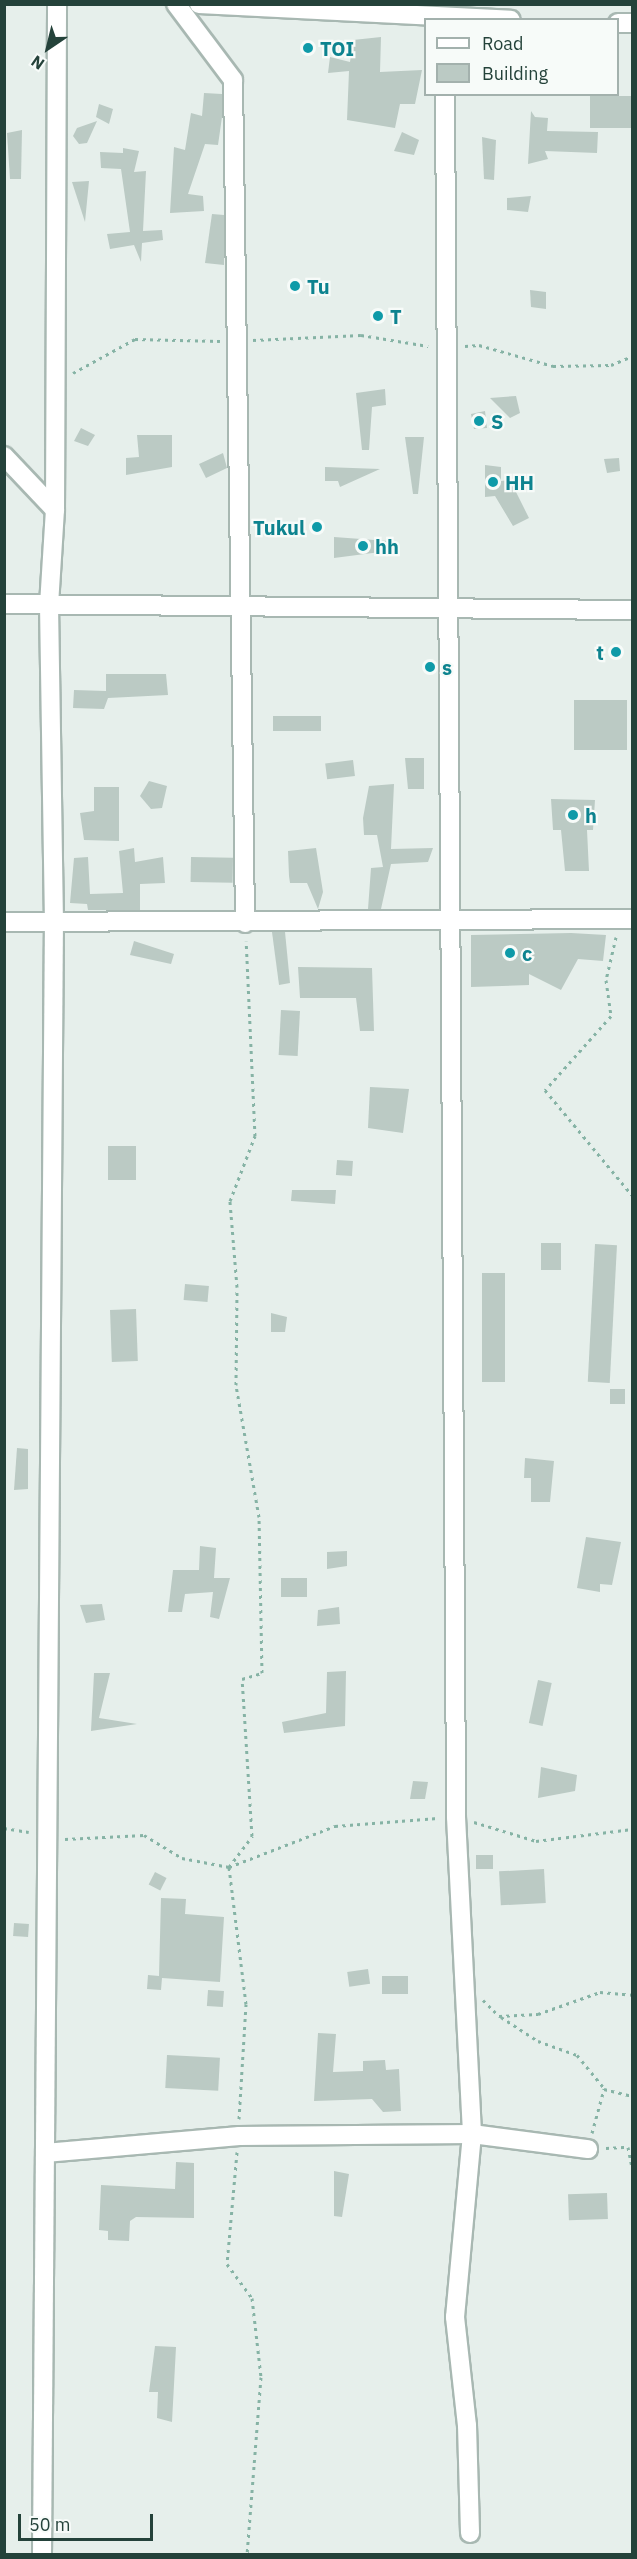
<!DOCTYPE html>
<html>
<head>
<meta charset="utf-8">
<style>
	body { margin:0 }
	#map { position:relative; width:637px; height:2559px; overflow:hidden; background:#e6efeb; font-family:"IBM Plex Sans",sans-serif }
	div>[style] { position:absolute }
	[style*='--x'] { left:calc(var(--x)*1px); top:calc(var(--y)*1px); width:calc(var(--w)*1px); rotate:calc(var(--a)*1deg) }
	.building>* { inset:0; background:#bbcac4; transform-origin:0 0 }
	.path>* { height:3px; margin-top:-1.5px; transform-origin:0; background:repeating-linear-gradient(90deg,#86b3a5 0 3px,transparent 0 7.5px) }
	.roads { filter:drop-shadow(2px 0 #a8b8b2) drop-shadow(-2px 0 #a8b8b2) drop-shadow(0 2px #a8b8b2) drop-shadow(0 -2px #a8b8b2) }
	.minor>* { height:18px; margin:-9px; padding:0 9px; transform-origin:9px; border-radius:9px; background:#fff }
	.dots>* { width:16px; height:16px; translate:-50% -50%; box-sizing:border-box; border:3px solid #f7fbf9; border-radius:50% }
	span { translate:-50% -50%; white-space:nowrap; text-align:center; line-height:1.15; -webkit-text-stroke:4.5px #f7fbf9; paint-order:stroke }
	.culture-label { font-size:20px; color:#0d838f; font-weight:700 }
	.left { translate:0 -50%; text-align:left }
	.right { translate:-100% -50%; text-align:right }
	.frame { position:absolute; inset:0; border:6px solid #24423a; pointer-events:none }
	.legend { position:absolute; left:424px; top:18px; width:195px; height:78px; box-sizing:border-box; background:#f7fbf9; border:2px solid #a3b1ad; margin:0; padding:8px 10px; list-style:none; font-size:18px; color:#24423a }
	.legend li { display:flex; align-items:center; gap:12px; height:30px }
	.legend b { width:30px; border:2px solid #a3b1ad }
	.north { position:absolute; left:18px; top:18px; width:60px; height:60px; -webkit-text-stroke:4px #f7fbf9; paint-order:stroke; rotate:215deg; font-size:16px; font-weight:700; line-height:24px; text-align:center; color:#24423a }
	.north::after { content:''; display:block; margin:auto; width:21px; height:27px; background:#24423a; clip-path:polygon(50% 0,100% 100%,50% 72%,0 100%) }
	.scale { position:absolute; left:18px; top:2514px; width:135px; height:27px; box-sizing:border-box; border:3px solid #24423a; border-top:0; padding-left:8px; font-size:18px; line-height:21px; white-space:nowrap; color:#24423a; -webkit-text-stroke:4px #f7fbf9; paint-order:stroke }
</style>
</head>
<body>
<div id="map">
	<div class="building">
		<div style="clip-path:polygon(381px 37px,380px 72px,422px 70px,415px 104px,400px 104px,395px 128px,347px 120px,349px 71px,328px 73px,330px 57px,350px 62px,353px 40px)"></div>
		<div style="clip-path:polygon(204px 93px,222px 94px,222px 117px,218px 145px,205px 144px,188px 194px,203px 196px,204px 211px,170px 213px,174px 147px,185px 150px,191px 113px,202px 116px)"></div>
		<div style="left:590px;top:96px;width:43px;height:32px"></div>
		<div style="clip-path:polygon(99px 104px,113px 109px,109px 124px,96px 117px)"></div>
		<div style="clip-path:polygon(531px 111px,535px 117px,548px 118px,547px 131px,598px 132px,597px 153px,545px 151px,548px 159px,528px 164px)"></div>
		<div style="clip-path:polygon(97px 121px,87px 143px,79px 144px,73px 136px,77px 128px)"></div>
		<div style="clip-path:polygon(22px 130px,21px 179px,10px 179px,7px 133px)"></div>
		<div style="clip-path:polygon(402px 132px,419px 140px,414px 155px,394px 151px)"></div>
		<div style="clip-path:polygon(482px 137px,496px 140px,494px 180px,484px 179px)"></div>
		<div style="clip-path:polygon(123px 148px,139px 151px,134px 172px,146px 171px,143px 231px,162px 230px,163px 240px,142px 243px,141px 262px,134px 245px,110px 249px,107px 234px,130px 232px,121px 169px,101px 168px,100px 152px,123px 153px)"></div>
		<div style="clip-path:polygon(89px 181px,85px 222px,72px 182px)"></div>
		<div style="clip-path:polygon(531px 196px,528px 212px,507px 210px,507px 198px)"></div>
		<div style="clip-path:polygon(212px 214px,224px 215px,224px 265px,205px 263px)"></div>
		<div style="clip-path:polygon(530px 290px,546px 292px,546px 309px,531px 307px)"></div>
		<div style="clip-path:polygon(385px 389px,386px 405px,372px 407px,369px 450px,362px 450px,356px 393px)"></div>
		<div style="clip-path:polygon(516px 396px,520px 413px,510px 418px,490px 398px)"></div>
		<div style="clip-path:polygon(485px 411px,487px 428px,474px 429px,471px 414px)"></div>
		<div style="clip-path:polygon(81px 428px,95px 435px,88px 446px,74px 441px)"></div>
		<div style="clip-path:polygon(137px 435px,172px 435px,172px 467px,126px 475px,126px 458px,139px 457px)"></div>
		<div style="clip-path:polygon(405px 437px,424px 437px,418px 494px,413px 494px)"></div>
		<div style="clip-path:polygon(223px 453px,227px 468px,206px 478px,199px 464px)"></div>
		<div style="clip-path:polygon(619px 458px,620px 471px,607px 473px,604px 459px)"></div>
		<div style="clip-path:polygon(485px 465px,501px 467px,501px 481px,510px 480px,529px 518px,513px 526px,495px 496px,485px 497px)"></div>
		<div style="clip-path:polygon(325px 467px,380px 469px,340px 487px,338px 481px,325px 481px)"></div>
		<div style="clip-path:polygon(334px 537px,388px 541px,388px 551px,334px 558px)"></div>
		<div style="clip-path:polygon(106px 674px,166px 674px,168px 695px,108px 698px,104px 709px,73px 708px,74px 690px,106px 691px)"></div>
		<div style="left:574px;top:700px;width:53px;height:50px"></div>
		<div style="left:273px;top:716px;width:48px;height:15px"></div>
		<div style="clip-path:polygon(405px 758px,424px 758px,424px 789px,408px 789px)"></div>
		<div style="left:353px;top:760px;width:16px;height:28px;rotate:83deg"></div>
		<div style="clip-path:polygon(149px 781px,167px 786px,162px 808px,151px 809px,140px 796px)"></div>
		<div style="clip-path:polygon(394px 784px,391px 849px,433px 848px,428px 862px,391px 864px,381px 909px,368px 909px,371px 868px,383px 867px,377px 835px,364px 835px,363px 818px,369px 786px)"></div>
		<div style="clip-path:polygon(94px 787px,119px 787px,119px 841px,84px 840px,80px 813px,94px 811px)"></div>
		<div style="clip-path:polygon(551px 799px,595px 800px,593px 830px,587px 830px,589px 871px,565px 871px,561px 830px,553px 830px)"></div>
		<div style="clip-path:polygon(134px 848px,135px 862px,163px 857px,165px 883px,140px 884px,140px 910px,88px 910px,87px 904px,70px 903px,74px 858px,88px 857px,90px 894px,123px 893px,119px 851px)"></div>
		<div style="clip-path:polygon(316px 848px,323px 892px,318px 909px,307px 883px,290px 883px,289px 876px,288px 851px)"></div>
		<div style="left:191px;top:857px;width:42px;height:25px;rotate:1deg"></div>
		<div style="clip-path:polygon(272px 932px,285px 932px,290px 983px,279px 985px)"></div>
		<div style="clip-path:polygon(571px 933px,606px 935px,603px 961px,578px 959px,561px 990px,529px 974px,529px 985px,471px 987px,471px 935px)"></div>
		<div style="clip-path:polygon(134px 941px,174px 954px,171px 964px,130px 955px)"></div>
		<div style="clip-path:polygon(298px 967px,372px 968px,374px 1031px,360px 1031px,356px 998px,300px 998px)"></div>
		<div style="left:281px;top:1010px;width:19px;height:45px;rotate:3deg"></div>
		<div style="clip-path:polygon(370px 1087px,409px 1089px,403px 1133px,368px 1128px)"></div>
		<div style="left:108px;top:1146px;width:28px;height:34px"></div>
		<div style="left:337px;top:1160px;width:16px;height:15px;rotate:4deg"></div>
		<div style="clip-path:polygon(292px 1190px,336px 1190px,335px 1204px,291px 1201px)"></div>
		<div style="left:541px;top:1243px;width:20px;height:27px"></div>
		<div style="left:595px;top:1244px;width:22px;height:138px;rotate:3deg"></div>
		<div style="left:482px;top:1273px;width:23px;height:109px"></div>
		<div style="left:185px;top:1284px;width:24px;height:16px;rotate:5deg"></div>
		<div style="left:136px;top:1309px;width:52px;height:26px;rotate:88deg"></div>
		<div style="clip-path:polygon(271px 1313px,287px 1317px,285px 1332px,271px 1332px)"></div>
		<div style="left:610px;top:1389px;width:15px;height:15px"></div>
		<div style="clip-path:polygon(17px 1448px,28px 1449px,28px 1489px,14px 1490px)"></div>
		<div style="clip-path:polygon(525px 1458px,554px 1461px,550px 1502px,531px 1502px,531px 1478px,524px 1478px)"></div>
		<div style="clip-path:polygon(586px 1537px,621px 1542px,612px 1585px,600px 1584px,600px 1592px,577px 1588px)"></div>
		<div style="clip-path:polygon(200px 1546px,216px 1548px,214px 1578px,230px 1578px,219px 1619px,210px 1617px,213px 1592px,185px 1594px,182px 1612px,168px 1612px,173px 1570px,199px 1570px)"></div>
		<div style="clip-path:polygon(347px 1551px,347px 1566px,327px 1569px,327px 1552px)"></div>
		<div style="left:307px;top:1578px;width:19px;height:26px;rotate:90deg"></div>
		<div style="clip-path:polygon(102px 1604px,105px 1620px,86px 1623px,80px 1605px)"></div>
		<div style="clip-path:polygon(339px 1607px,340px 1624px,317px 1626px,318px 1610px)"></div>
		<div style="clip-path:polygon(346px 1671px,345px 1726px,284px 1733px,282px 1722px,326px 1713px,327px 1672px)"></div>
		<div style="clip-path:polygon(94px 1673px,110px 1673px,99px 1718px,137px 1724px,91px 1731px)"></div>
		<div style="left:538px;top:1680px;width:14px;height:44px;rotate:12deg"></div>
		<div style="clip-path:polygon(541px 1767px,577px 1775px,575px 1791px,538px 1798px)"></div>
		<div style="clip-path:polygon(413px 1781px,428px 1782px,425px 1799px,410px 1799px)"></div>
		<div style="left:476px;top:1855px;width:17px;height:14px"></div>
		<div style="left:544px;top:1869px;width:34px;height:45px;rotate:87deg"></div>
		<div style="left:155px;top:1872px;width:13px;height:14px;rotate:27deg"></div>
		<div style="clip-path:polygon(161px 1898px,186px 1899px,185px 1914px,224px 1917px,220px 1982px,162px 1978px,161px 1990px,147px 1989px,148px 1975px,159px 1976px)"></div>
		<div style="left:14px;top:1923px;width:15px;height:13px;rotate:4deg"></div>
		<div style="left:368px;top:1969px;width:15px;height:21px;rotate:82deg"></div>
		<div style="left:382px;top:1976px;width:26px;height:18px"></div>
		<div style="left:208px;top:1990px;width:16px;height:16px;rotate:4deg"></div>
		<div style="clip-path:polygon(318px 2033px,336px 2034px,333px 2072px,363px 2071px,363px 2061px,385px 2060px,386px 2070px,399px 2069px,401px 2111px,383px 2112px,372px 2099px,314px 2101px)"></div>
		<div style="left:167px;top:2055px;width:53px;height:33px;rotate:3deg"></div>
		<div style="clip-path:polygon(176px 2162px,194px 2163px,194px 2218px,136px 2217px,130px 2221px,129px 2241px,108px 2240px,108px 2231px,99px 2230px,101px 2185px,175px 2189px)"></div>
		<div style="clip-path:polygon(334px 2171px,349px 2174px,342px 2217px,334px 2216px)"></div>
		<div style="left:607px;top:2193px;width:26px;height:39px;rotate:88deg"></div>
		<div style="clip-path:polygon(155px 2346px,176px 2347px,172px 2422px,157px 2418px,158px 2392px,149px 2392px)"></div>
	</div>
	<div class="path">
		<div style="--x:253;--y:340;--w:108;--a:-2.7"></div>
		<div style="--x:361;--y:335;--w:68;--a:9.3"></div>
		<div style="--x:465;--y:346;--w:14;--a:-4"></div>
		<div style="--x:479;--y:345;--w:77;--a:15.8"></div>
		<div style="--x:553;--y:366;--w:58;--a:-1"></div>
		<div style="--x:611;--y:365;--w:23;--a:-23"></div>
		<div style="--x:73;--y:373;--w:71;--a:-28.7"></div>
		<div style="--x:135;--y:339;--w:85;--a:1.3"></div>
		<div style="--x:616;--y:937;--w:44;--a:103.1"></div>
		<div style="--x:606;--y:980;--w:36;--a:82"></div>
		<div style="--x:611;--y:1016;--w:99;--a:131.7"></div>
		<div style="--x:545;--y:1090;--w:136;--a:50.4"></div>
		<div style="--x:474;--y:1822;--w:65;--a:17"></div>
		<div style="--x:536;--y:1841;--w:97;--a:-7.1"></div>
		<div style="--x:4;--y:1828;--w:25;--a:9"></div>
		<div style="--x:65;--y:1839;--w:79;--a:-2.9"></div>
		<div style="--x:144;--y:1835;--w:44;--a:31.2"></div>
		<div style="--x:182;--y:1858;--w:48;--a:10.8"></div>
		<div style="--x:229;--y:1867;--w:114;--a:-21.1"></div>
		<div style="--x:335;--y:1826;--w:103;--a:-4.4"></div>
		<div style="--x:483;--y:2000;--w:23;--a:45"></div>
		<div style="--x:499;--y:2016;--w:39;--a:-3"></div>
		<div style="--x:538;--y:2014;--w:66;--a:-19.5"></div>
		<div style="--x:600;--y:1992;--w:32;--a:5"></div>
		<div style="--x:501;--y:2017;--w:44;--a:33"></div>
		<div style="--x:538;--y:2041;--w:41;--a:19.7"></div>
		<div style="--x:577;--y:2055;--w:43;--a:50.7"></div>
		<div style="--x:239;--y:2119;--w:115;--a:-86.5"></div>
		<div style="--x:246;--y:2004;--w:138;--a:-97.1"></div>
		<div style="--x:229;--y:1867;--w:39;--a:-53"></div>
		<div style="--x:252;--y:1836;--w:157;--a:-93.6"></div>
		<div style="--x:242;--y:1679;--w:21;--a:-17"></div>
		<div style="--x:262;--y:1673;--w:156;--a:-91.1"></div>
		<div style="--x:259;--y:1517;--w:134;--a:-99.9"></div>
		<div style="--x:236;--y:1385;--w:98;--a:-89.4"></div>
		<div style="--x:237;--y:1287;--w:86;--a:-94.7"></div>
		<div style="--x:230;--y:1201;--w:70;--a:-69"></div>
		<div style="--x:255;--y:1136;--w:195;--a:-92.6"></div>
		<div style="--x:592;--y:2133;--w:46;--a:-74.7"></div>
		<div style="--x:604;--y:2089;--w:29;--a:14"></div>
		<div style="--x:606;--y:2148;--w:22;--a:-3"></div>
		<div style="--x:628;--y:2147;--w:21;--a:79"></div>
		<div style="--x:237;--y:2152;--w:112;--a:95.1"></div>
		<div style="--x:227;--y:2264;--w:42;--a:53.7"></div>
		<div style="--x:252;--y:2298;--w:80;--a:83.5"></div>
		<div style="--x:261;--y:2377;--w:178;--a:94.5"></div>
	</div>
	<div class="roads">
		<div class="minor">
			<div style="--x:176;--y:4;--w:95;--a:53.1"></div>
			<div style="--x:233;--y:80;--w:843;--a:89.18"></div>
			<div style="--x:199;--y:4;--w:312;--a:2.9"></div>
			<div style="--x:618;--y:23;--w:14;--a:0"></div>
			<div style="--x:445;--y:94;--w:1723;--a:89.63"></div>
			<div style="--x:456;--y:1817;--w:317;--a:87.1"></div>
			<div style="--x:472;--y:2134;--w:184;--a:95.3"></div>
			<div style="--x:455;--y:2317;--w:109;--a:83.7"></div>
			<div style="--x:467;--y:2425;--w:108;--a:88.4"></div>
			<div style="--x:4;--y:456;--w:74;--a:46.6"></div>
			<div style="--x:4;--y:604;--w:628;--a:0.55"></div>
			<div style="--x:4;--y:922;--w:628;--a:-0.27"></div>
			<div style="--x:45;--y:2153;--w:195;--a:-5"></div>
			<div style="--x:239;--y:2136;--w:233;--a:-0.5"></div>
			<div style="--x:472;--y:2134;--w:117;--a:7.4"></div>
			<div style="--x:42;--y:2554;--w:1631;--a:-89.58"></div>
			<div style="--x:54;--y:923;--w:318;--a:-90.9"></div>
			<div style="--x:49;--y:605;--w:95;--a:-86.4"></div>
			<div style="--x:55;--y:510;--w:506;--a:-89.77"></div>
		</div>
	</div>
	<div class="dots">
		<div style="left:308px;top:48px;background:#0f9aa8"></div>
		<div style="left:295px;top:286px;background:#0f9aa8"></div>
		<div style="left:378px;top:316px;background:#0f9aa8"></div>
		<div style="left:479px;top:421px;background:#0f9aa8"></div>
		<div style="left:493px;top:482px;background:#0f9aa8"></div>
		<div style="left:317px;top:527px;background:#0f9aa8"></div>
		<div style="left:363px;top:546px;background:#0f9aa8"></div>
		<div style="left:616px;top:652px;background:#0f9aa8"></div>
		<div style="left:430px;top:667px;background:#0f9aa8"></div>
		<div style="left:573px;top:815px;background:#0f9aa8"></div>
		<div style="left:510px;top:953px;background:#0f9aa8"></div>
	</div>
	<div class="culture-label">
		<span class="left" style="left:320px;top:48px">TOI</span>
		<span class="left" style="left:307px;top:286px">Tu</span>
		<span class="left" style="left:390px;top:316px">T</span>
		<span class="left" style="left:491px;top:421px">S</span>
		<span class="left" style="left:505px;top:482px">HH</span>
		<span class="right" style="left:305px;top:527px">Tukul</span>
		<span class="left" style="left:375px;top:546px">hh</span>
		<span class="right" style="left:604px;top:652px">t</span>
		<span class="left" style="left:442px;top:667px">s</span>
		<span class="left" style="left:585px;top:815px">h</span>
		<span class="left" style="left:522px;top:953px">c</span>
	</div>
	<div class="frame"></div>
	<ul class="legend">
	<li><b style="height:8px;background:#fff"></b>Road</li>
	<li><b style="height:16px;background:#bbcac4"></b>Building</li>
	</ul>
	<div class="north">N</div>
	<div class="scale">50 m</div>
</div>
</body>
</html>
